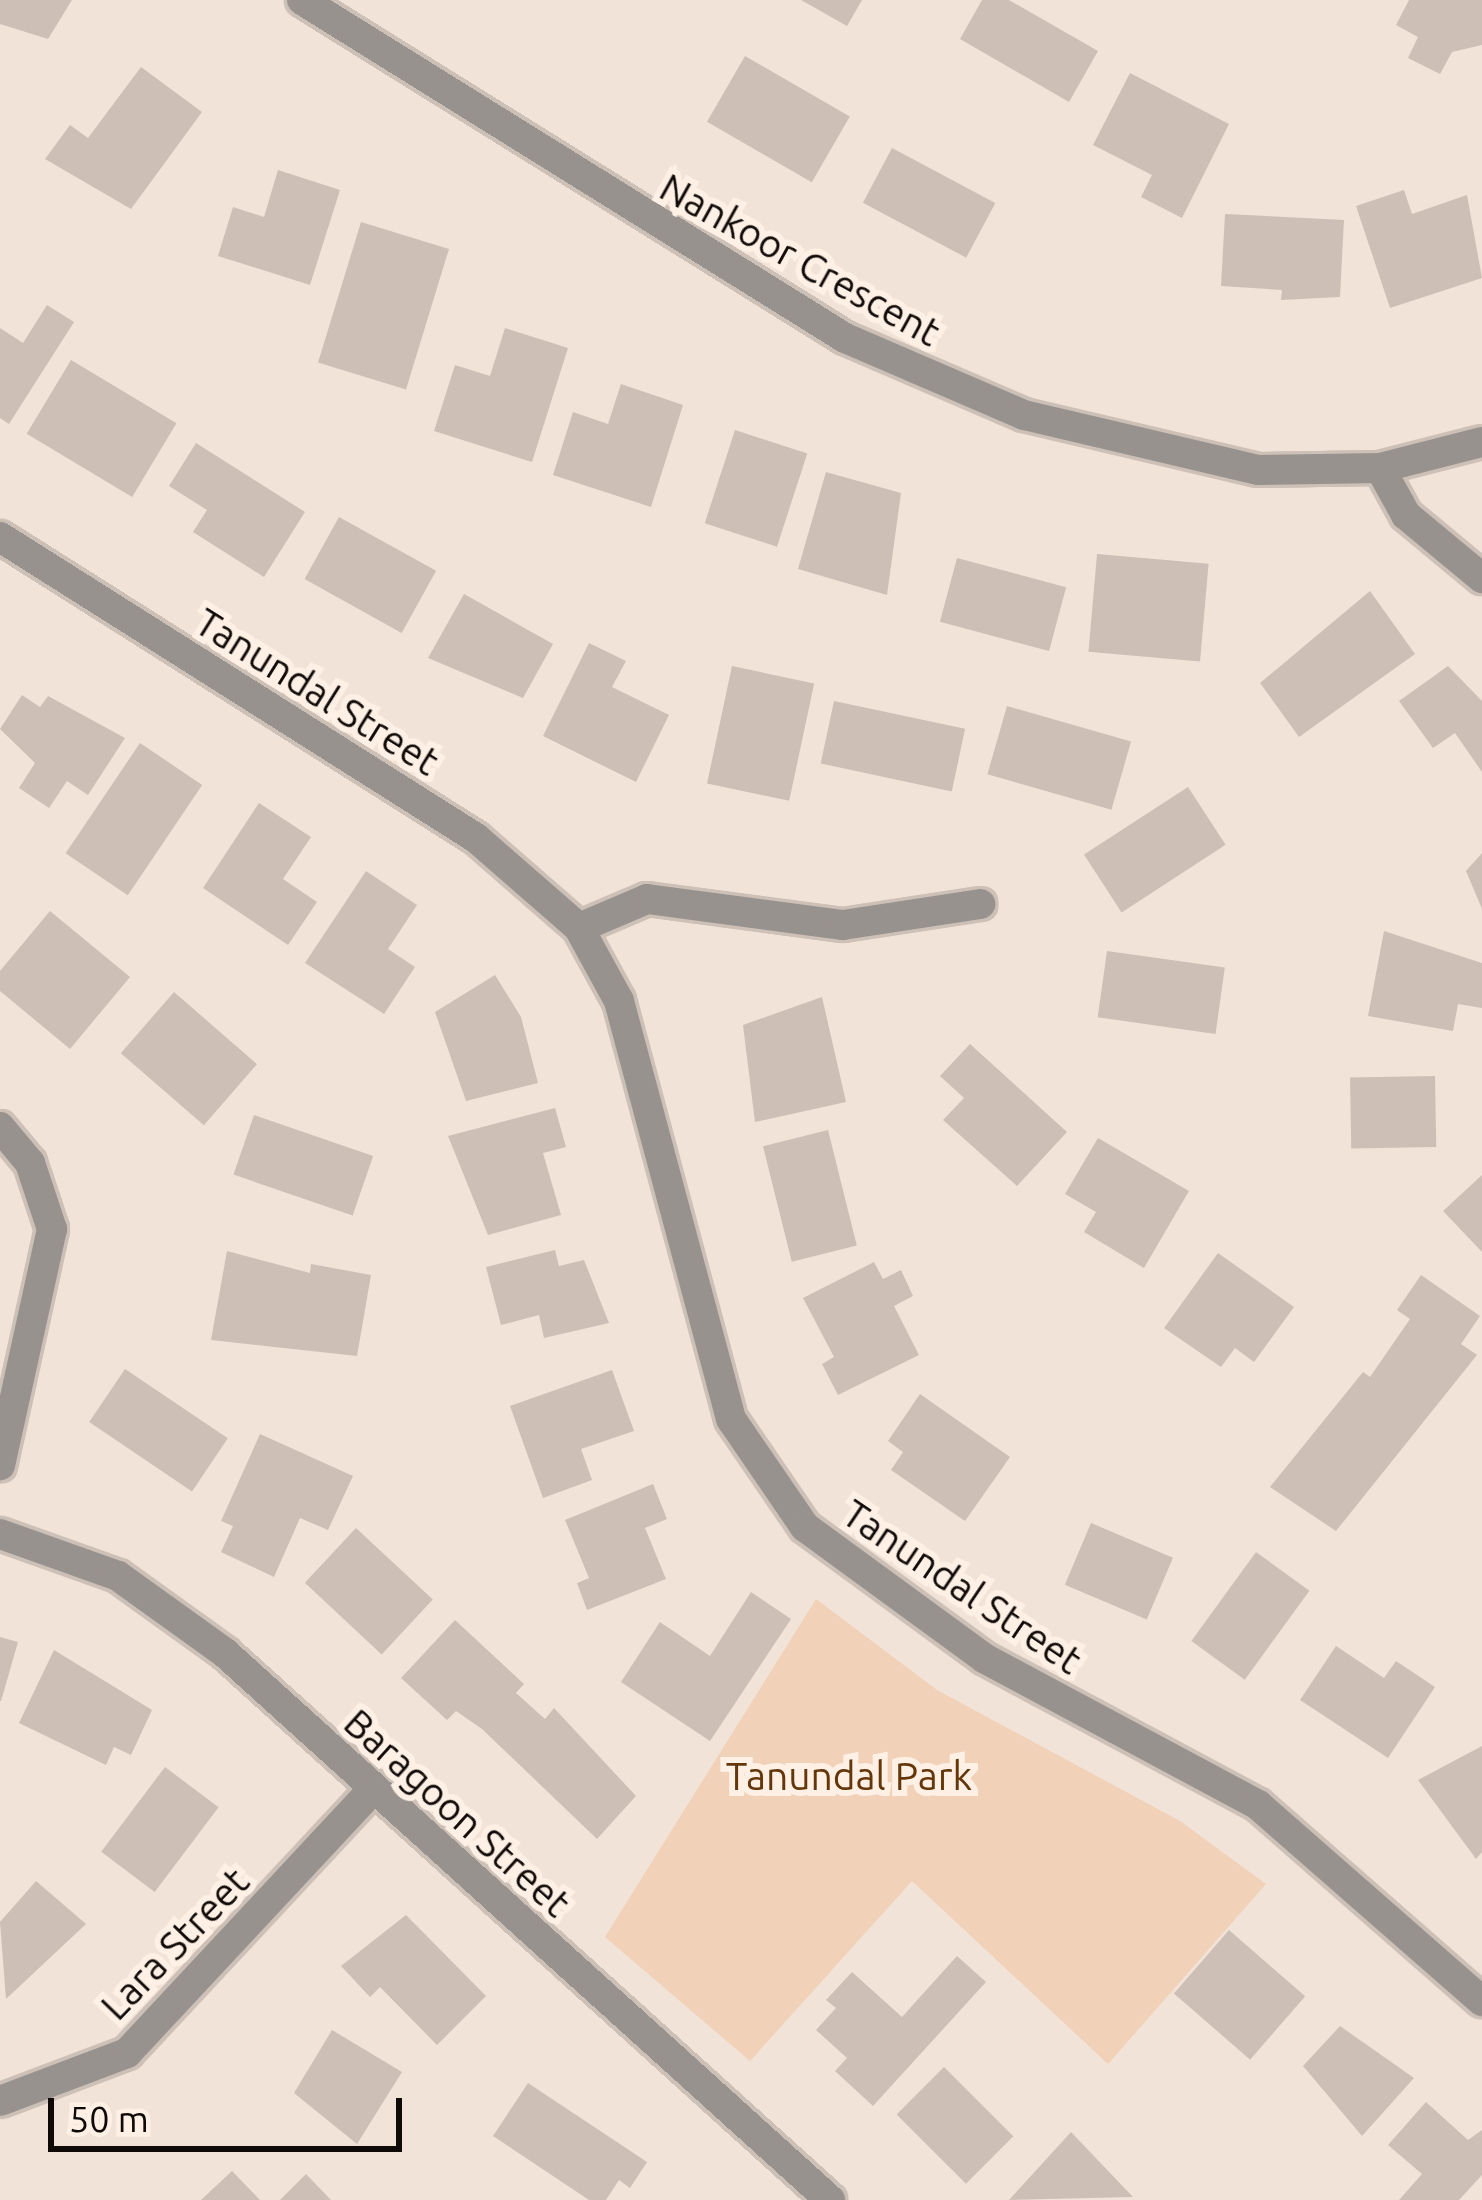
<!DOCTYPE html>
<html>
<head>
<meta charset="utf-8">
<style>
	body { margin:0 }
	#map { position:relative; width:1482px; height:2200px; overflow:hidden; background:#f1e3d8; font-family:Ubuntu,sans-serif }
	div>[style] { position:absolute }
	[style*='--x'] { left:calc(var(--x)*1px); top:calc(var(--y)*1px); width:calc(var(--w)*1px); rotate:calc(var(--a)*1deg) }
	.green>* { inset:0; background:#f1d1b8 }
	.building>* { inset:0; background:#cdbfb5; transform-origin:0 0 }
	.roads { filter:drop-shadow(3px 0 #cdc0b7) drop-shadow(-3px 0 #cdc0b7) drop-shadow(0 3px #cdc0b7) drop-shadow(0 -3px #cdc0b7) }
	.minor>* { height:30px; margin:-15px; padding:0 15px; transform-origin:15px; border-radius:15px; background:#98928e }
	span { translate:-50% -50%; white-space:nowrap; text-align:center; line-height:1.15; -webkit-text-stroke:12px #fef0e5; paint-order:stroke }
	.street-label { font-size:39px; color:#0f0a07 }
	.park-label { font-size:39px; color:#64370a }
	.scale { position:absolute; left:48px; top:2098px; width:354px; height:54px; box-sizing:border-box; border:6px solid #0f0a07; border-top:0; padding-left:15px; font-size:36px; line-height:42px; white-space:nowrap; color:#0f0a07; -webkit-text-stroke:9px #fef0e5; paint-order:stroke }
</style>
</head>
<body>
<div id="map">
	<div class="green">
		<div style="clip-path:polygon(816px 1599px,937px 1690px,1180px 1821px,1266px 1884px,1108px 2064px,912px 1881px,750px 2061px,605px 1937px)"></div>
	</div>
	<div class="building">
		<div style="clip-path:polygon(0 0,72px 0,48px 39px,0 24px)"></div>
		<div style="clip-path:polygon(801px 0,862px 0,847px 26px)"></div>
		<div style="clip-path:polygon(982px 0,1009px 0,1098px 51px,1069px 102px,960px 39px)"></div>
		<div style="clip-path:polygon(1409px 0,1482px 0,1482px 45px,1452px 52px,1440px 74px,1408px 58px,1418px 37px,1396px 25px)"></div>
		<div style="left:745px;top:56px;width:121px;height:76px;rotate:30deg"></div>
		<div style="clip-path:polygon(141px 67px,202px 112px,131px 209px,45px 159px,70px 125px,88px 138px)"></div>
		<div style="clip-path:polygon(1130px 73px,1229px 124px,1182px 218px,1141px 197px,1152px 175px,1093px 145px)"></div>
		<div style="left:892px;top:148px;width:117px;height:62px;rotate:28deg"></div>
		<div style="clip-path:polygon(278px 170px,340px 190px,310px 285px,218px 256px,233px 207px,264px 217px)"></div>
		<div style="clip-path:polygon(1404px 190px,1412px 214px,1467px 195px,1482px 278px,1390px 308px,1356px 206px)"></div>
		<div style="clip-path:polygon(1225px 214px,1344px 220px,1340px 297px,1281px 300px,1282px 290px,1221px 286px)"></div>
		<div style="left:361px;top:222px;width:92px;height:147px;rotate:17deg"></div>
		<div style="clip-path:polygon(47px 305px,74px 322px,9px 424px,0 418px,0 328px,23px 343px)"></div>
		<div style="clip-path:polygon(505px 328px,568px 348px,532px 462px,434px 431px,455px 365px,490px 376px)"></div>
		<div style="left:71px;top:360px;width:123px;height:86px;rotate:31deg"></div>
		<div style="clip-path:polygon(621px 384px,683px 405px,651px 507px,553px 475px,573px 412px,608px 424px)"></div>
		<div style="left:735px;top:430px;width:76px;height:98px;rotate:18deg"></div>
		<div style="clip-path:polygon(196px 443px,305px 512px,264px 577px,193px 532px,207px 510px,169px 486px)"></div>
		<div style="clip-path:polygon(826px 472px,901px 493px,887px 595px,798px 569px)"></div>
		<div style="left:339px;top:517px;width:111px;height:71px;rotate:29deg"></div>
		<div style="left:1097px;top:554px;width:112px;height:98px;rotate:5deg"></div>
		<div style="left:957px;top:558px;width:113px;height:66px;rotate:15deg"></div>
		<div style="clip-path:polygon(1370px 591px,1415px 654px,1299px 737px,1260px 683px)"></div>
		<div style="clip-path:polygon(464px 594px,553px 644px,523px 698px,428px 658px)"></div>
		<div style="clip-path:polygon(589px 643px,626px 661px,612px 687px,669px 715px,636px 782px,543px 736px)"></div>
		<div style="left:732px;top:666px;width:84px;height:120px;rotate:12deg"></div>
		<div style="clip-path:polygon(1448px 666px,1482px 701px,1482px 772px,1455px 733px,1433px 748px,1399px 701px)"></div>
		<div style="clip-path:polygon(22px 695px,40px 707px,48px 696px,125px 738px,88px 795px,67px 781px,49px 808px,19px 788px,35px 763px,0 729px)"></div>
		<div style="left:834px;top:701px;width:134px;height:64px;rotate:12deg"></div>
		<div style="left:1007px;top:706px;width:129px;height:71px;rotate:16deg"></div>
		<div style="left:140px;top:743px;width:75px;height:133px;rotate:34deg"></div>
		<div style="left:1188px;top:787px;width:69px;height:124px;rotate:57deg"></div>
		<div style="clip-path:polygon(259px 803px,311px 837px,283px 879px,317px 902px,288px 945px,203px 888px)"></div>
		<div style="clip-path:polygon(1482px 853px,1482px 909px,1466px 871px)"></div>
		<div style="clip-path:polygon(366px 871px,417px 905px,388px 949px,415px 967px,384px 1014px,305px 963px)"></div>
		<div style="clip-path:polygon(50px 911px,130px 977px,70px 1049px,0 991px,0 971px)"></div>
		<div style="clip-path:polygon(1384px 931px,1482px 963px,1482px 1008px,1458px 1004px,1453px 1031px,1368px 1016px)"></div>
		<div style="left:1107px;top:951px;width:119px;height:67px;rotate:8deg"></div>
		<div style="clip-path:polygon(495px 975px,521px 1017px,538px 1083px,466px 1101px,435px 1012px)"></div>
		<div style="left:174px;top:992px;width:110px;height:81px;rotate:41deg"></div>
		<div style="clip-path:polygon(822px 997px,846px 1102px,755px 1122px,743px 1025px)"></div>
		<div style="clip-path:polygon(970px 1044px,1067px 1132px,1017px 1186px,943px 1120px,964px 1098px,940px 1076px)"></div>
		<div style="left:1435px;top:1076px;width:71px;height:85px;rotate:89deg"></div>
		<div style="clip-path:polygon(555px 1108px,566px 1147px,543px 1153px,561px 1215px,488px 1235px,448px 1136px)"></div>
		<div style="left:254px;top:1115px;width:126px;height:63px;rotate:19deg"></div>
		<div style="left:828px;top:1130px;width:119px;height:67px;rotate:76deg"></div>
		<div style="clip-path:polygon(1098px 1138px,1189px 1191px,1144px 1268px,1084px 1232px,1096px 1212px,1065px 1194px)"></div>
		<div style="clip-path:polygon(1482px 1175px,1482px 1252px,1443px 1211px)"></div>
		<div style="clip-path:polygon(555px 1250px,559px 1266px,584px 1260px,609px 1323px,544px 1338px,539px 1315px,501px 1325px,486px 1267px)"></div>
		<div style="clip-path:polygon(227px 1251px,310px 1273px,311px 1264px,371px 1275px,357px 1356px,211px 1340px)"></div>
		<div style="clip-path:polygon(1218px 1253px,1294px 1307px,1254px 1362px,1235px 1348px,1221px 1367px,1164px 1328px)"></div>
		<div style="clip-path:polygon(874px 1262px,883px 1279px,901px 1270px,913px 1296px,894px 1306px,919px 1355px,838px 1395px,822px 1364px,834px 1357px,803px 1298px)"></div>
		<div style="clip-path:polygon(1421px 1275px,1480px 1316px,1461px 1344px,1477px 1355px,1336px 1531px,1270px 1487px,1363px 1372px,1370px 1377px,1410px 1319px,1397px 1310px)"></div>
		<div style="left:125px;top:1369px;width:124px;height:64px;rotate:34deg"></div>
		<div style="clip-path:polygon(612px 1370px,634px 1431px,581px 1449px,592px 1480px,543px 1498px,510px 1406px)"></div>
		<div style="clip-path:polygon(920px 1394px,1010px 1457px,965px 1521px,891px 1470px,903px 1452px,888px 1441px)"></div>
		<div style="clip-path:polygon(260px 1434px,353px 1476px,328px 1530px,300px 1518px,274px 1577px,221px 1552px,233px 1526px,221px 1521px)"></div>
		<div style="clip-path:polygon(653px 1484px,667px 1519px,645px 1528px,666px 1579px,587px 1610px,577px 1583px,589px 1578px,565px 1520px)"></div>
		<div style="left:1091px;top:1523px;width:89px;height:67px;rotate:23deg"></div>
		<div style="left:356px;top:1528px;width:105px;height:75px;rotate:43deg"></div>
		<div style="left:1256px;top:1552px;width:66px;height:110px;rotate:36deg"></div>
		<div style="clip-path:polygon(751px 1592px,791px 1619px,710px 1741px,621px 1682px,660px 1622px,710px 1656px)"></div>
		<div style="clip-path:polygon(455px 1620px,524px 1684px,516px 1693px,545px 1719px,554px 1708px,636px 1796px,597px 1839px,482px 1729px,456px 1711px,447px 1720px,401px 1678px)"></div>
		<div style="clip-path:polygon(0 1637px,18px 1642px,1px 1701px,0 1701px)"></div>
		<div style="clip-path:polygon(1336px 1646px,1384px 1678px,1396px 1661px,1435px 1687px,1388px 1758px,1300px 1700px)"></div>
		<div style="clip-path:polygon(54px 1650px,152px 1710px,131px 1755px,114px 1747px,106px 1765px,19px 1723px)"></div>
		<div style="clip-path:polygon(1482px 1746px,1482px 1852px,1476px 1859px,1418px 1780px)"></div>
		<div style="left:165px;top:1767px;width:67px;height:106px;rotate:37deg"></div>
		<div style="clip-path:polygon(36px 1881px,86px 1924px,6px 1999px,0 1922px)"></div>
		<div style="clip-path:polygon(406px 1915px,486px 1996px,437px 2045px,380px 1987px,370px 1997px,341px 1966px)"></div>
		<div style="left:1229px;top:1930px;width:101px;height:84px;rotate:41deg"></div>
		<div style="clip-path:polygon(957px 1956px,986px 1982px,873px 2106px,835px 2071px,847px 2058px,816px 2030px,836px 2008px,826px 2000px,852px 1972px,902px 2017px)"></div>
		<div style="clip-path:polygon(1340px 2026px,1414px 2078px,1362px 2136px,1303px 2066px)"></div>
		<div style="clip-path:polygon(332px 2030px,402px 2072px,357px 2144px,294px 2093px)"></div>
		<div style="left:944px;top:2067px;width:98px;height:67px;rotate:45deg"></div>
		<div style="clip-path:polygon(528px 2083px,647px 2162px,630px 2188px,619px 2180px,606px 2200px,589px 2200px,493px 2136px)"></div>
		<div style="clip-path:polygon(1426px 2102px,1468px 2140px,1482px 2130px,1482px 2175px,1459px 2200px,1399px 2200px,1422px 2174px,1388px 2145px)"></div>
		<div style="clip-path:polygon(1071px 2132px,1133px 2197px,1009px 2200px)"></div>
		<div style="clip-path:polygon(232px 2171px,260px 2200px,201px 2200px)"></div>
		<div style="clip-path:polygon(306px 2174px,331px 2200px,280px 2200px)"></div>
	</div>
	<div class="roads">
		<div class="minor">
			<div style="--x:302;--y:0;--w:640;--a:31.9"></div>
			<div style="--x:845;--y:338;--w:195;--a:23.3"></div>
			<div style="--x:1024;--y:415;--w:241;--a:13.2"></div>
			<div style="--x:1259;--y:470;--w:121;--a:-0.9"></div>
			<div style="--x:1380;--y:468;--w:105;--a:-14.3"></div>
			<div style="--x:1380;--y:468;--w:54;--a:61"></div>
			<div style="--x:1406;--y:515;--w:99;--a:39.7"></div>
			<div style="--x:0;--y:537;--w:563;--a:32.31"></div>
			<div style="--x:476;--y:838;--w:137;--a:41.1"></div>
			<div style="--x:579;--y:928;--w:83;--a:61.3"></div>
			<div style="--x:619;--y:1001;--w:433;--a:75"></div>
			<div style="--x:731;--y:1419;--w:131;--a:55.6"></div>
			<div style="--x:805;--y:1527;--w:222;--a:36.2"></div>
			<div style="--x:984;--y:1658;--w:311;--a:28.2"></div>
			<div style="--x:1258;--y:1805;--w:298;--a:41.2"></div>
			<div style="--x:579;--y:928;--w:74;--a:-23.1"></div>
			<div style="--x:647;--y:899;--w:198;--a:7.6"></div>
			<div style="--x:843;--y:925;--w:139;--a:-8.7"></div>
			<div style="--x:0;--y:1127;--w:47;--a:50.2"></div>
			<div style="--x:30;--y:1163;--w:70;--a:71.6"></div>
			<div style="--x:52;--y:1229;--w:242;--a:102.4"></div>
			<div style="--x:0;--y:1534;--w:125;--a:19.6"></div>
			<div style="--x:118;--y:1576;--w:132;--a:35.7"></div>
			<div style="--x:225;--y:1653;--w:816;--a:42.12"></div>
			<div style="--x:0;--y:2101;--w:136;--a:-20.7"></div>
			<div style="--x:127;--y:2053;--w:359;--a:-47"></div>
		</div>
	</div>
	<div class="street-label">
		<span style="left:800px;top:260px;rotate:29deg">Nankoor Crescent</span>
		<span style="left:317px;top:692px;rotate:32deg">Tanundal Street</span>
		<span style="left:962px;top:1587px;rotate:34deg">Tanundal Street</span>
		<span style="left:457px;top:1813px;rotate:42deg">Baragoon Street</span>
		<span style="left:175px;top:1944px;rotate:-46deg">Lara Street</span>
	</div>
	<div class="park-label">
		<span style="left:849px;top:1776px">Tanundal Park</span>
	</div>
	<div class="scale">50 m</div>
</div>
</body>
</html>
